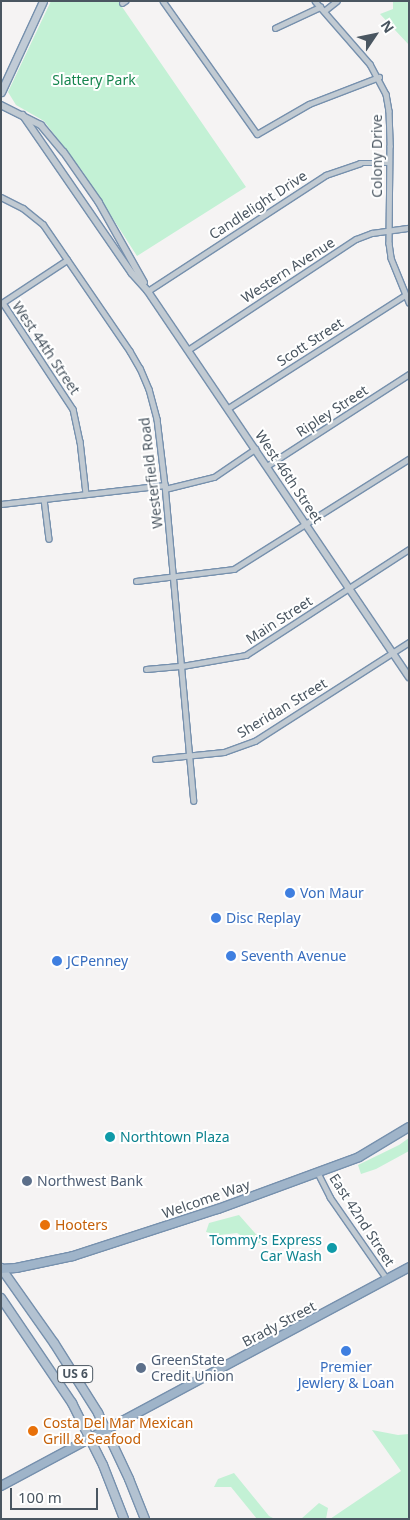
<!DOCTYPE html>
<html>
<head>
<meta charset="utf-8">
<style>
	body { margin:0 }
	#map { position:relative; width:410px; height:1520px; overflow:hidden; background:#f5f3f3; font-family:"Noto Sans",sans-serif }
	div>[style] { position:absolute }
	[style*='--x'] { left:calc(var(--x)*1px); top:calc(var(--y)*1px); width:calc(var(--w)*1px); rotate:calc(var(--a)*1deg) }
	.green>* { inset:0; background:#c3f1d5 }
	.roads { filter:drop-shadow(1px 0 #7690ad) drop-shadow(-1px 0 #7690ad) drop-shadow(0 1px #7690ad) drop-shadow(0 -1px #7690ad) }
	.minor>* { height:4.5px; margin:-2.25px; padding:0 2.25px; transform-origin:2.25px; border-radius:2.25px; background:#c1cad2 }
	.tertiary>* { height:5.5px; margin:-2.75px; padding:0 2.75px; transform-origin:2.75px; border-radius:2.75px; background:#c1cad2 }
	.secondary>* { height:7px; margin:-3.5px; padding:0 3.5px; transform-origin:3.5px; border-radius:3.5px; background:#c1cbd6 }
	.primary>* { height:8px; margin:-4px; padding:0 4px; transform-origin:4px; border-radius:4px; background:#b3c2d1 }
	.trunk>* { height:8px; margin:-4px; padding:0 4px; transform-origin:4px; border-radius:4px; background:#9fb4c9 }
	.dots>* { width:14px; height:14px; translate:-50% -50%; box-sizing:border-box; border:2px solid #fff; border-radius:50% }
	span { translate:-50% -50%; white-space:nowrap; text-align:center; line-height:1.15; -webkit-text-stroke:4px #fff; paint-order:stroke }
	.shield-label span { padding:1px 4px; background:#fff; border:1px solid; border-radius:4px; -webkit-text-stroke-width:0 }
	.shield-label { font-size:12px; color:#4a5661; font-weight:700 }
	.park-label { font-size:14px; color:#17864f }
	.street-label { font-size:14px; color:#4a5661 }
	.shop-label { font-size:14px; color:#366cbe }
	.left { translate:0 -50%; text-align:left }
	.culture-label { font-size:14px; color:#0d838f }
	.right { translate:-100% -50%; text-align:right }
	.service-label { font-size:14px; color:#4e5e75 }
	.food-label { font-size:14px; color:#c56008 }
	.frame { position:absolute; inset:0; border:2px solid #4a5661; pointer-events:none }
	.north { position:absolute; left:350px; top:10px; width:50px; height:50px; -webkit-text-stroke:4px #fff; paint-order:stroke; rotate:56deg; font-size:14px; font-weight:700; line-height:20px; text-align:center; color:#4a5661 }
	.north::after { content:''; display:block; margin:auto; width:18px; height:22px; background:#4a5661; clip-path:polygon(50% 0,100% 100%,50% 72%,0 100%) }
	.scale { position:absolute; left:10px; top:1488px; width:88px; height:22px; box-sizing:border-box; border:2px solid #4a5661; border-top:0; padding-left:6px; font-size:15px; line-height:18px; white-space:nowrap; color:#4a5661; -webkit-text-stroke:4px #fff; paint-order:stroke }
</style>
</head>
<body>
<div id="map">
	<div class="green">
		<div style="clip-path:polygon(51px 1px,118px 1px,246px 187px,137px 256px,83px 172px,44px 121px,16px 105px,8px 92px)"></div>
		<div style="clip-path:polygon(393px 1px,409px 1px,409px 45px,380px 14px,393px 9px)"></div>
		<div style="clip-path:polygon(409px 1138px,409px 1151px,376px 1169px,361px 1174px,358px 1165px,399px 1145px)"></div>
		<div style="clip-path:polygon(239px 1215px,263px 1242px,254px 1244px,237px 1233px,220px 1235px,206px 1232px,209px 1223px)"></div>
		<div style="clip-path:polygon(372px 1430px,398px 1435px,409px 1434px,409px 1519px,330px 1519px,401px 1471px)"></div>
		<div style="clip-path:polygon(234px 1473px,269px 1516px,275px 1519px,257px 1519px,231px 1487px,214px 1487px,218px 1479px)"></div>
		<div style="clip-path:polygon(319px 1503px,328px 1508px,326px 1519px,301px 1519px)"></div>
	</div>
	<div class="roads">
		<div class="minor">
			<div style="--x:163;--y:1;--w:163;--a:54.7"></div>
			<div style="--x:257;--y:134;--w:60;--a:-30"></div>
			<div style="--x:309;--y:104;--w:75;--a:-21.1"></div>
			<div style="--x:315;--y:1;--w:84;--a:48.9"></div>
			<div style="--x:370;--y:64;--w:34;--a:62"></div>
			<div style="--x:386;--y:94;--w:17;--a:80"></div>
			<div style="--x:389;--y:111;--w:35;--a:88"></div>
			<div style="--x:390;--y:146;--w:97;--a:90.6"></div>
			<div style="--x:389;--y:243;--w:15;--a:82"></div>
			<div style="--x:391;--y:258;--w:48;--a:67.8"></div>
			<div style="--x:122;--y:3;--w:4;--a:-34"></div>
			<div style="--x:324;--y:11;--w:16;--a:-38"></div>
			<div style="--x:275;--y:28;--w:50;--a:-25"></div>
			<div style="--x:1;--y:197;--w:25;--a:27"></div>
			<div style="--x:23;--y:208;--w:26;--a:39"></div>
			<div style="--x:43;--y:224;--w:154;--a:55.6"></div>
			<div style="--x:130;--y:351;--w:20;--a:60"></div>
			<div style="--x:140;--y:368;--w:23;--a:67"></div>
			<div style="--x:149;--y:389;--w:31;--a:75"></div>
			<div style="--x:157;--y:419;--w:66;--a:83.1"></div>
			<div style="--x:165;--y:485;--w:317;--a:84.8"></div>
			<div style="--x:148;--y:291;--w:212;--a:-33.1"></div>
			<div style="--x:326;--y:175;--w:36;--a:-19"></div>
			<div style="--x:360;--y:163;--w:30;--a:0"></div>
			<div style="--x:2;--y:303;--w:78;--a:-33.5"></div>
			<div style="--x:3;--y:303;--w:127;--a:56.6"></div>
			<div style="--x:73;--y:409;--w:33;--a:78"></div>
			<div style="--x:80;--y:441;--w:53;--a:83.5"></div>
			<div style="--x:188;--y:350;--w:201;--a:-33.5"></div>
			<div style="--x:356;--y:239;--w:17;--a:-21"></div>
			<div style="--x:372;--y:233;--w:37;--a:-8"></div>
			<div style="--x:227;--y:409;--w:211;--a:-32.6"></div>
			<div style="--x:267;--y:466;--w:169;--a:-32.9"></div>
			<div style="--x:165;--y:489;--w:50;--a:-13.8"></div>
			<div style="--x:214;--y:477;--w:50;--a:-34.3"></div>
			<div style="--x:44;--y:499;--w:40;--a:82.9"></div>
			<div style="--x:1;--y:504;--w:165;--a:-6.6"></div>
			<div style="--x:136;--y:581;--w:99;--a:-7"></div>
			<div style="--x:234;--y:569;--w:207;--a:-32.2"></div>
			<div style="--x:146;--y:669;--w:36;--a:-5"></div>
			<div style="--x:182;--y:666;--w:65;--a:-9.8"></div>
			<div style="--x:246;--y:655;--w:194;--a:-33"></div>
			<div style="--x:155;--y:759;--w:69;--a:-5.8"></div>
			<div style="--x:224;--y:752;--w:33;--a:-20"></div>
			<div style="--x:255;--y:741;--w:183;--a:-32.7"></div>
			<div style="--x:318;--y:1173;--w:27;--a:63"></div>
			<div style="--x:330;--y:1197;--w:100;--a:55.2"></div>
		</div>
		<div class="tertiary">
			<div style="--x:1;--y:105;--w:45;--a:26.6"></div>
			<div style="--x:41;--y:125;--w:35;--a:50"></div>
			<div style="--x:64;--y:152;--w:61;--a:55"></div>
			<div style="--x:99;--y:202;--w:92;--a:60.6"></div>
			<div style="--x:23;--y:115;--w:192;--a:55.4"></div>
			<div style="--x:132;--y:273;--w:24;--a:48"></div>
			<div style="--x:148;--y:291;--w:466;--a:55.9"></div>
		</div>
		<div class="secondary">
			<div style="--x:1;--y:92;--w:100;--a:-65.2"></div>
		</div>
		<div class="primary">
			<div style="--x:1;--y:1268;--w:92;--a:54.8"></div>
			<div style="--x:54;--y:1343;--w:83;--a:57.8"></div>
			<div style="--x:98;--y:1413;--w:73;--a:64.8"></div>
			<div style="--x:129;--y:1479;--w:43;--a:68.2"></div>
			<div style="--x:1;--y:1298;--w:127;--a:55.9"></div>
			<div style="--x:72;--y:1403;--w:69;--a:63.4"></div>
			<div style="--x:103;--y:1465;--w:58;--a:68.7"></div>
		</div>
		<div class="trunk">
			<div style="--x:1;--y:1269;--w:15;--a:-4"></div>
			<div style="--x:16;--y:1268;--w:58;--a:-11.9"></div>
			<div style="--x:73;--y:1256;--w:152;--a:-18"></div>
			<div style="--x:218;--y:1209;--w:150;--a:-20.2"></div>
			<div style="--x:359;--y:1157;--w:58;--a:-31"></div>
			<div style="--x:1;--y:1486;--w:463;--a:-28.2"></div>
		</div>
	</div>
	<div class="dots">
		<div style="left:290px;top:893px;background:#3f7fe0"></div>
		<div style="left:216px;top:918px;background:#3f7fe0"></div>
		<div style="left:231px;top:956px;background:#3f7fe0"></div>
		<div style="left:57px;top:961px;background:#3f7fe0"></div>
		<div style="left:110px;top:1137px;background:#0f9aa8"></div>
		<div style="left:27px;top:1181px;background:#5c6f8a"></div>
		<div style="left:45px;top:1225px;background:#e8710a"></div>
		<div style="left:332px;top:1248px;background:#0f9aa8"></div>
		<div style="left:346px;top:1351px;background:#3f7fe0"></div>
		<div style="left:141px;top:1368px;background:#5c6f8a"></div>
		<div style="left:33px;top:1431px;background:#e8710a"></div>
	</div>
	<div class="shield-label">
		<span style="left:75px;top:1374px">US 6</span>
	</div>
	<div class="park-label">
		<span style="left:94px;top:80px">Slattery Park</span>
	</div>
	<div class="street-label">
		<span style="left:377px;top:156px;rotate:-90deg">Colony Drive</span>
		<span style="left:258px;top:205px;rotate:-33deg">Candlelight Drive</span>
		<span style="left:288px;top:270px;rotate:-33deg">Western Avenue</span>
		<span style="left:310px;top:342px;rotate:-33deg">Scott Street</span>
		<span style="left:46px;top:348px;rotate:56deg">West 44th Street</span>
		<span style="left:332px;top:411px;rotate:-33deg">Ripley Street</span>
		<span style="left:151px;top:473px;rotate:-97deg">Westerfield Road</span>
		<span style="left:289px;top:477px;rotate:56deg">West 46th Street</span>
		<span style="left:279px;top:620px;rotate:-33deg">Main Street</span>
		<span style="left:282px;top:708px;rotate:-31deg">Sheridan Street</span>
		<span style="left:206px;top:1199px;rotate:-19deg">Welcome Way</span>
		<span style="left:362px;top:1220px;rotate:57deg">East 42nd Street</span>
		<span style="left:279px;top:1324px;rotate:-28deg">Brady Street</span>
	</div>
	<div class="shop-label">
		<span class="left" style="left:300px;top:893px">Von Maur</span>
		<span class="left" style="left:226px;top:918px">Disc Replay</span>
		<span class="left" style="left:241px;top:956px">Seventh Avenue</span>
		<span class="left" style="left:67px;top:961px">JCPenney</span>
		<span style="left:346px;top:1375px">Premier<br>Jewlery &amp; Loan</span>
	</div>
	<div class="culture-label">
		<span class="left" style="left:120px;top:1137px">Northtown Plaza</span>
		<span class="right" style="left:322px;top:1248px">Tommy's Express<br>Car Wash</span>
	</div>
	<div class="service-label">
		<span class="left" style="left:37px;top:1181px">Northwest Bank</span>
		<span class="left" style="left:151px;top:1368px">GreenState<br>Credit Union</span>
	</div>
	<div class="food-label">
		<span class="left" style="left:55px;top:1225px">Hooters</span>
		<span class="left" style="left:43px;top:1431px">Costa Del Mar Mexican<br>Grill &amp; Seafood</span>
	</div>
	<div class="frame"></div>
	<div class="north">N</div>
	<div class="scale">100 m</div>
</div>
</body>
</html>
